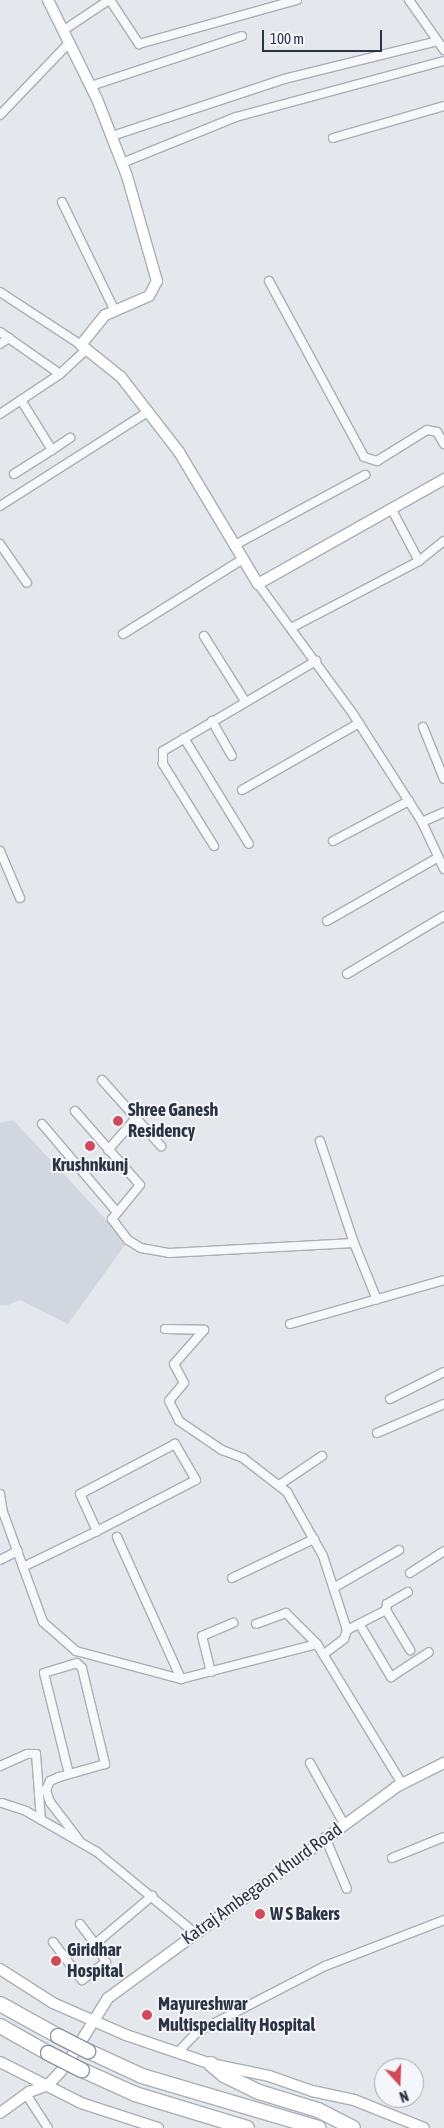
<!DOCTYPE html>
<html>
<head>
<meta charset="utf-8">
<style>
	body { margin:0 }
	#map { position:relative; width:444px; height:2128px; overflow:hidden; background:#e4e7ec; font-family:"Asap Condensed",sans-serif }
	div>[style] { position:absolute }
	[style*='--x'] { left:calc(var(--x)*1px); top:calc(var(--y)*1px); width:calc(var(--w)*1px); rotate:calc(var(--a)*1deg) }
	.built>* { inset:0; background:#d2d6de }
	.roads { filter:drop-shadow(1px 0 #a9aeb7) drop-shadow(-1px 0 #a9aeb7) drop-shadow(0 1px #a9aeb7) drop-shadow(0 -1px #a9aeb7) }
	.street>* { height:8px; margin:-4px; padding:0 4px; transform-origin:4px; border-radius:4px; background:#f7f8fa }
	.secondary>* { height:10px; margin:-5px; padding:0 5px; transform-origin:5px; border-radius:5px; background:#fff }
	.highway>* { height:14px; margin:-7px; padding:0 7px; transform-origin:7px; border-radius:7px; background:#fff }
	.bridges { filter:drop-shadow(1px 0 #8b94a3) drop-shadow(-1px 0 #8b94a3) drop-shadow(0 1px #8b94a3) drop-shadow(0 -1px #8b94a3) }
	.highway-bridge>* { height:14px; margin:-7px; padding:0 7px; transform-origin:7px; border-radius:7px; background:#fff }
	.dots>* { width:14px; height:14px; translate:-50% -50%; box-sizing:border-box; border:2px solid #f4f6f9; border-radius:50% }
	span { translate:-50% -50%; white-space:nowrap; text-align:center; line-height:1.15; -webkit-text-stroke:4px #f4f6f9; paint-order:stroke }
	.poi-label { font-size:18px; color:#2b3445; font-weight:700 }
	.left { translate:0 -50%; text-align:left }
	.street-label { font-size:18px; color:#2b3445 }
	.north { position:absolute; left:374px; top:2058px; width:50px; height:50px; box-sizing:border-box; background:#f4f6f9; border:1px solid #a4a8b1; border-radius:50%; rotate:160deg; font-size:14px; font-weight:700; line-height:20px; text-align:center; color:#2b3445 }
	.north::after { content:''; display:block; margin:auto; width:18px; height:22px; background:#d1495b; clip-path:polygon(50% 0,100% 100%,50% 72%,0 100%) }
	.scale { position:absolute; left:262px; top:30px; width:120px; height:22px; box-sizing:border-box; border:2px solid #2b3445; border-top:0; padding-left:6px; font-size:15px; line-height:18px; white-space:nowrap; color:#2b3445; -webkit-text-stroke:4px #f4f6f9; paint-order:stroke }
</style>
</head>
<body>
<div id="map">
	<div class="built">
		<div style="clip-path:polygon(13px 1120px,127px 1242px,68px 1324px,20px 1300px,8px 1305px,0 1305px,0 1123px)"></div>
	</div>
	<div class="roads">
		<div class="street">
			<div style="--x:110;--y:0;--w:53;--a:56.6"></div>
			<div style="--x:139;--y:44;--w:164;--a:-15.6"></div>
			<div style="--x:409;--y:0;--w:61;--a:55"></div>
			<div style="--x:64;--y:30;--w:54;--a:-33.7"></div>
			<div style="--x:91;--y:86;--w:159;--a:-18.3"></div>
			<div style="--x:0;--y:115;--w:101;--a:-46.2"></div>
			<div style="--x:112;--y:136;--w:181;--a:-18.3"></div>
			<div style="--x:284;--y:79;--w:158;--a:-13.9"></div>
			<div style="--x:333;--y:138;--w:116;--a:-16.1"></div>
			<div style="--x:122;--y:163;--w:123;--a:-22"></div>
			<div style="--x:236;--y:117;--w:215;--a:-15.1"></div>
			<div style="--x:62;--y:202;--w:121;--a:64.1"></div>
			<div style="--x:269;--y:281;--w:200;--a:61.6"></div>
			<div style="--x:364;--y:457;--w:14;--a:17"></div>
			<div style="--x:377;--y:461;--w:59;--a:-31.8"></div>
			<div style="--x:427;--y:430;--w:10;--a:11"></div>
			<div style="--x:437;--y:432;--w:14;--a:60"></div>
			<div style="--x:0;--y:292;--w:97;--a:33.2"></div>
			<div style="--x:0;--y:332;--w:73;--a:35"></div>
			<div style="--x:0;--y:344;--w:11;--a:-34"></div>
			<div style="--x:0;--y:414;--w:72;--a:-33.7"></div>
			<div style="--x:60;--y:374;--w:37;--a:-43"></div>
			<div style="--x:52;--y:450;--w:22;--a:-34"></div>
			<div style="--x:14;--y:474;--w:45;--a:-32.3"></div>
			<div style="--x:52;--y:450;--w:59;--a:-121.8"></div>
			<div style="--x:0;--y:506;--w:173;--a:-32.5"></div>
			<div style="--x:391;--y:508;--w:60;--a:62.2"></div>
			<div style="--x:0;--y:544;--w:47;--a:55.3"></div>
			<div style="--x:235;--y:545;--w:148;--a:-28.3"></div>
			<div style="--x:258;--y:584;--w:161;--a:53.8"></div>
			<div style="--x:353;--y:714;--w:128;--a:57.4"></div>
			<div style="--x:422;--y:822;--w:52;--a:64.9"></div>
			<div style="--x:291;--y:628;--w:144;--a:-27.6"></div>
			<div style="--x:419;--y:561;--w:32;--a:-39"></div>
			<div style="--x:123;--y:634;--w:142;--a:-32"></div>
			<div style="--x:204;--y:636;--w:77;--a:57.8"></div>
			<div style="--x:212;--y:721;--w:40;--a:60.3"></div>
			<div style="--x:423;--y:727;--w:56;--a:68"></div>
			<div style="--x:184;--y:738;--w:124;--a:58.5"></div>
			<div style="--x:242;--y:790;--w:135;--a:-29.8"></div>
			<div style="--x:422;--y:822;--w:24;--a:-24"></div>
			<div style="--x:333;--y:841;--w:86;--a:-27.8"></div>
			<div style="--x:214;--y:846;--w:97;--a:-121.9"></div>
			<div style="--x:163;--y:764;--w:13;--a:-90"></div>
			<div style="--x:163;--y:751;--w:178;--a:-30.5"></div>
			<div style="--x:0;--y:851;--w:51;--a:66.9"></div>
			<div style="--x:327;--y:921;--w:127;--a:-29.8"></div>
			<div style="--x:347;--y:974;--w:113;--a:-30.9"></div>
			<div style="--x:102;--y:1080;--w:89;--a:48.2"></div>
			<div style="--x:75;--y:1111;--w:98;--a:48.7"></div>
			<div style="--x:140;--y:1185;--w:44;--a:129.5"></div>
			<div style="--x:112;--y:1219;--w:26;--a:53"></div>
			<div style="--x:128;--y:1240;--w:15;--a:32"></div>
			<div style="--x:141;--y:1248;--w:28;--a:10"></div>
			<div style="--x:169;--y:1253;--w:185;--a:-3.1"></div>
			<div style="--x:354;--y:1243;--w:61;--a:68"></div>
			<div style="--x:42;--y:1124;--w:116;--a:49.6"></div>
			<div style="--x:320;--y:1141;--w:108;--a:71.6"></div>
			<div style="--x:108;--y:1150;--w:43;--a:-48.8"></div>
			<div style="--x:290;--y:1324;--w:160;--a:-15.9"></div>
			<div style="--x:165;--y:1329;--w:39;--a:1"></div>
			<div style="--x:204;--y:1330;--w:45;--a:131.4"></div>
			<div style="--x:174;--y:1364;--w:21;--a:62"></div>
			<div style="--x:184;--y:1383;--w:23;--a:130"></div>
			<div style="--x:169;--y:1401;--w:22;--a:63"></div>
			<div style="--x:179;--y:1421;--w:52;--a:34"></div>
			<div style="--x:222;--y:1450;--w:22;--a:21"></div>
			<div style="--x:243;--y:1458;--w:56;--a:37.7"></div>
			<div style="--x:287;--y:1492;--w:73;--a:60.6"></div>
			<div style="--x:323;--y:1556;--w:78;--a:72"></div>
			<div style="--x:347;--y:1630;--w:9;--a:108"></div>
			<div style="--x:344;--y:1639;--w:26;--a:143"></div>
			<div style="--x:390;--y:1399;--w:60;--a:-26.6"></div>
			<div style="--x:377;--y:1433;--w:73;--a:-23.4"></div>
			<div style="--x:279;--y:1485;--w:52;--a:-34"></div>
			<div style="--x:0;--y:1494;--w:18;--a:81"></div>
			<div style="--x:3;--y:1512;--w:117;--a:70"></div>
			<div style="--x:43;--y:1622;--w:44;--a:41.3"></div>
			<div style="--x:76;--y:1651;--w:109;--a:14.9"></div>
			<div style="--x:181;--y:1679;--w:140;--a:-14.4"></div>
			<div style="--x:317;--y:1644;--w:164;--a:58.7"></div>
			<div style="--x:117;--y:1537;--w:156;--a:65.7"></div>
			<div style="--x:0;--y:1560;--w:20;--a:-27"></div>
			<div style="--x:23;--y:1567;--w:82;--a:-25.9"></div>
			<div style="--x:97;--y:1531;--w:111;--a:-27.3"></div>
			<div style="--x:196;--y:1480;--w:42;--a:-120.3"></div>
			<div style="--x:175;--y:1444;--w:107;--a:152.2"></div>
			<div style="--x:80;--y:1494;--w:41;--a:65.3"></div>
			<div style="--x:410;--y:1573;--w:40;--a:-32.9"></div>
			<div style="--x:232;--y:1578;--w:91;--a:-25.4"></div>
			<div style="--x:335;--y:1587;--w:74;--a:-30"></div>
			<div style="--x:386;--y:1610;--w:6;--a:-81"></div>
			<div style="--x:387;--y:1604;--w:24;--a:-30"></div>
			<div style="--x:256;--y:1624;--w:32;--a:-20"></div>
			<div style="--x:286;--y:1613;--w:44;--a:45"></div>
			<div style="--x:360;--y:1625;--w:61;--a:59.2"></div>
			<div style="--x:391;--y:1677;--w:45;--a:-33.3"></div>
			<div style="--x:347;--y:1630;--w:44;--a:-27.1"></div>
			<div style="--x:386;--y:1610;--w:47;--a:59"></div>
			<div style="--x:211;--y:1672;--w:37;--a:-104"></div>
			<div style="--x:202;--y:1636;--w:34;--a:-23"></div>
			<div style="--x:310;--y:1763;--w:70;--a:60.9"></div>
			<div style="--x:0;--y:1766;--w:30;--a:-24"></div>
			<div style="--x:27;--y:1754;--w:9;--a:0"></div>
			<div style="--x:36;--y:1754;--w:66;--a:85.7"></div>
			<div style="--x:69;--y:1774;--w:104;--a:-103.9"></div>
			<div style="--x:44;--y:1673;--w:34;--a:-17"></div>
			<div style="--x:77;--y:1663;--w:7;--a:45"></div>
			<div style="--x:82;--y:1668;--w:99;--a:76.5"></div>
			<div style="--x:105;--y:1764;--w:48;--a:164.2"></div>
			<div style="--x:59;--y:1777;--w:10;--a:156"></div>
			<div style="--x:50;--y:1781;--w:10;--a:114"></div>
			<div style="--x:46;--y:1790;--w:13;--a:72"></div>
			<div style="--x:50;--y:1802;--w:48;--a:52.7"></div>
			<div style="--x:2;--y:1803;--w:25;--a:18"></div>
			<div style="--x:26;--y:1811;--w:82;--a:30"></div>
			<div style="--x:97;--y:1852;--w:127;--a:39.6"></div>
			<div style="--x:325;--y:1837;--w:56;--a:67.1"></div>
			<div style="--x:392;--y:1858;--w:56;--a:-22"></div>
			<div style="--x:80;--y:1924;--w:25;--a:53"></div>
			<div style="--x:95;--y:1944;--w:75;--a:-40.1"></div>
			<div style="--x:53;--y:1942;--w:48;--a:52.7"></div>
			<div style="--x:82;--y:1980;--w:30;--a:-37"></div>
			<div style="--x:106;--y:1962;--w:21;--a:-121"></div>
			<div style="--x:177;--y:2053;--w:29;--a:-46"></div>
			<div style="--x:197;--y:2032;--w:144;--a:-27.3"></div>
			<div style="--x:325;--y:1966;--w:128;--a:-21.1"></div>
			<div style="--x:26;--y:2094;--w:40;--a:57.1"></div>
		</div>
		<div class="secondary">
			<div style="--x:48;--y:0;--w:110;--a:63.7"></div>
			<div style="--x:97;--y:99;--w:83;--a:68.7"></div>
			<div style="--x:127;--y:176;--w:109;--a:74.1"></div>
			<div style="--x:157;--y:281;--w:17;--a:118"></div>
			<div style="--x:149;--y:296;--w:48;--a:156.6"></div>
			<div style="--x:105;--y:315;--w:38;--a:129"></div>
			<div style="--x:81;--y:345;--w:51;--a:38.7"></div>
			<div style="--x:121;--y:377;--w:95;--a:52.3"></div>
			<div style="--x:179;--y:452;--w:154;--a:59.1"></div>
			<div style="--x:258;--y:584;--w:214;--a:-29.4"></div>
			<div style="--x:0;--y:1969;--w:63;--a:32.7"></div>
			<div style="--x:53;--y:2003;--w:80;--a:23.7"></div>
			<div style="--x:126;--y:2035;--w:90;--a:18.8"></div>
			<div style="--x:211;--y:2064;--w:59;--a:11.7"></div>
			<div style="--x:269;--y:2076;--w:46;--a:19.2"></div>
			<div style="--x:312;--y:2091;--w:43;--a:12.1"></div>
			<div style="--x:354;--y:2100;--w:75;--a:21.8"></div>
			<div style="--x:0;--y:2062;--w:91;--a:26.8"></div>
			<div style="--x:81;--y:2103;--w:81;--a:18"></div>
			<div style="--x:0;--y:2113;--w:36;--a:-36"></div>
			<div style="--x:29;--y:2092;--w:20;--a:-20"></div>
			<div style="--x:48;--y:2085;--w:25;--a:-47"></div>
			<div style="--x:65;--y:2067;--w:81;--a:-58.1"></div>
			<div style="--x:108;--y:1998;--w:357;--a:-36.2"></div>
			<div style="--x:396;--y:1787;--w:54;--a:-26.6"></div>
		</div>
		<div class="highway">
			<div style="--x:0;--y:2004;--w:66;--a:28.9"></div>
			<div style="--x:0;--y:2026;--w:55;--a:29.4"></div>
			<div style="--x:88;--y:2051;--w:60;--a:24.8"></div>
			<div style="--x:142;--y:2076;--w:184;--a:16.4"></div>
			<div style="--x:211;--y:2064;--w:17;--a:40"></div>
			<div style="--x:224;--y:2075;--w:39;--a:26"></div>
			<div style="--x:259;--y:2092;--w:62;--a:17"></div>
			<div style="--x:318;--y:2110;--w:39;--a:27"></div>
			<div style="--x:82;--y:2070;--w:58;--a:24.4"></div>
			<div style="--x:135;--y:2094;--w:117;--a:16.9"></div>
		</div>
	</div>
	<div class="bridges">
		<div class="highway-bridge">
			<div style="--x:58;--y:2036;--w:34;--a:27"></div>
			<div style="--x:48;--y:2053;--w:38;--a:27"></div>
		</div>
	</div>
	<div class="dots">
		<div style="left:118px;top:1121px;background:#d1495b"></div>
		<div style="left:90px;top:1146px;background:#d1495b"></div>
		<div style="left:260px;top:1914px;background:#d1495b"></div>
		<div style="left:56px;top:1961px;background:#d1495b"></div>
		<div style="left:147px;top:2015px;background:#d1495b"></div>
	</div>
	<div class="poi-label">
		<span class="left" style="left:128px;top:1121px">Shree Ganesh<br>Residency</span>
		<span style="left:90px;top:1165px">Krushnkunj</span>
		<span class="left" style="left:270px;top:1914px">W S Bakers</span>
		<span class="left" style="left:67px;top:1961px">Giridhar<br>Hospital</span>
		<span class="left" style="left:158px;top:2015px">Mayureshwar<br>Multispeciality Hospital</span>
	</div>
	<div class="street-label">
		<span style="left:262px;top:1884px;rotate:-36deg">Katraj Ambegaon Khurd Road</span>
	</div>
	<div class="north">N</div>
	<div class="scale">100 m</div>
</div>
</body>
</html>
